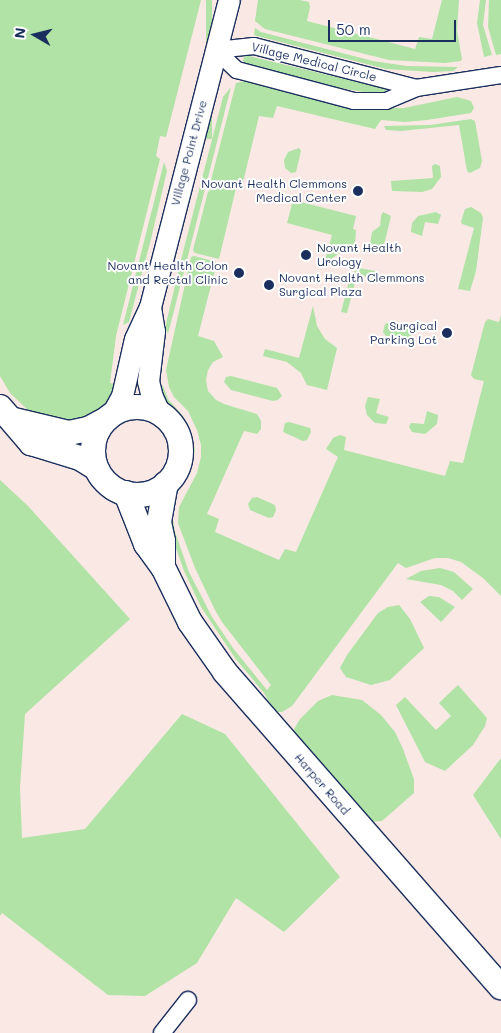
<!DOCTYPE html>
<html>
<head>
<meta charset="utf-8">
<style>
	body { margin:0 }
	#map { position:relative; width:501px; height:1033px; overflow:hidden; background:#f9e8e4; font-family:Mali,sans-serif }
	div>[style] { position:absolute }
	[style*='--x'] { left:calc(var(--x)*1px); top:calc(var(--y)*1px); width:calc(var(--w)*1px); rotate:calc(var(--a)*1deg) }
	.green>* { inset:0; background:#b0e3a5; transform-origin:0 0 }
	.roads { filter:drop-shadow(1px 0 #1b2f5e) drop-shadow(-1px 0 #1b2f5e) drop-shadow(0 1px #1b2f5e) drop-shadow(0 -1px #1b2f5e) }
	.minor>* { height:16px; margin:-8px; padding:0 8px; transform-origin:8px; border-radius:8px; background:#fff }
	.tertiary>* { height:21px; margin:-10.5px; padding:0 10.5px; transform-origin:10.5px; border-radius:10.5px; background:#fff }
	.secondary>* { height:24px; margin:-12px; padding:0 12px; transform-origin:12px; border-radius:12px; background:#fff }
	.secondary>.ring { margin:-12px; padding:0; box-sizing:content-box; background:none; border:24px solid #fff; border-radius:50% }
	.dots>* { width:14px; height:14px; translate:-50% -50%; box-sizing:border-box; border:2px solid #fff; border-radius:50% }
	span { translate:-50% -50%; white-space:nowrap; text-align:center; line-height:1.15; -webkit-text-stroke:4px #fff; paint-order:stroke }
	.street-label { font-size:12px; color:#1b2f5e }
	.poi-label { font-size:12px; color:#1b2f5e }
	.right { translate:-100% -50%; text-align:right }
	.left { translate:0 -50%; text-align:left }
	.north { position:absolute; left:10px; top:10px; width:50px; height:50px; -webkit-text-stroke:4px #fff; paint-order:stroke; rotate:278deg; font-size:14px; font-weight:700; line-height:20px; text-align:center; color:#1b2f5e }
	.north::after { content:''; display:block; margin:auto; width:18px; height:22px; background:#1b2f5e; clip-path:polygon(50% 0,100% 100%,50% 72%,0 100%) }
	.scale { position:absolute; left:328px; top:20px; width:128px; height:22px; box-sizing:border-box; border:2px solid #1b2f5e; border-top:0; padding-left:6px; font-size:15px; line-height:18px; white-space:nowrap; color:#1b2f5e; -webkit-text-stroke:4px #fff; paint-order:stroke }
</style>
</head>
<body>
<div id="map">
	<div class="green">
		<div style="clip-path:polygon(0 0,201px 0,166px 137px,160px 136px,156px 156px,160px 159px,116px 336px,110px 383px,120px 385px,112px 403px,74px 426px,31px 413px,10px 393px,0 376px)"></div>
		<div style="left:206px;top:0;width:6px;height:139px"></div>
		<div style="clip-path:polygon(258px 0,300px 0,309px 2px,310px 7px,307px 21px,415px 49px,419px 37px,432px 39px,442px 0,459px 0,457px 30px,462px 59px,461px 61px,445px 63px,389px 60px,265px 29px,255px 21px)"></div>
		<div style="clip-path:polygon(480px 0,486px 0,483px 25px,492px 55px,484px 57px,477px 23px)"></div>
		<div style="clip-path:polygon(489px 0,501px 0,501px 54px,496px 55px,488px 27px)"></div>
		<div style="clip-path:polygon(255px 28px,261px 32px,373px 61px,407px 66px,458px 67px,453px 71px,433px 72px,386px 69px,257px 36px,254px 35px)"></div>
		<div style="clip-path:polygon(245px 55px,378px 87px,387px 90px,384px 92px,363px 92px,324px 85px,245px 65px,243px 60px)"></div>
		<div style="clip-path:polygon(246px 81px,347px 107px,404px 108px,457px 97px,471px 101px,474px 108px,471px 113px,427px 120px,405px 122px,381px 120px,375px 129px,277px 106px,273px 118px,259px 116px,243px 182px,238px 180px,219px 259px,195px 253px,193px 250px,236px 83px)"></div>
		<div style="clip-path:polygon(231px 87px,179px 291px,168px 334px,165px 328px,183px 252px,223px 97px)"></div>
		<div style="clip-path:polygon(471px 119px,475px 121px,482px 161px,480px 168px,470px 173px,467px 171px,459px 125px,401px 131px,386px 130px,384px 126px,430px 125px)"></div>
		<div style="clip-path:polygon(299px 148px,301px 151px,296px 172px,291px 173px,285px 168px,284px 160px,288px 152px)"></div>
		<div style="clip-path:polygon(164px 162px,167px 171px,151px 239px,129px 322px,123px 325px)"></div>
		<div style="clip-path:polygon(435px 164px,440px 166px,441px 177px,432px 189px,422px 192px,392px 191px,391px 181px,433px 178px,432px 166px)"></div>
		<div style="clip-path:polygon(293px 200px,356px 216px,353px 229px,356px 230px,355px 246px,343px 250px,330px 260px,325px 260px,332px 235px,287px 223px)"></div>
		<div style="clip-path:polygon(471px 207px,481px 213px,483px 218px,476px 271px,470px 291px,458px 289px,474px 228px,462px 224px,461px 222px,465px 209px)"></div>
		<div style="clip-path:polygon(383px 212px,391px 216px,385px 241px,381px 249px,373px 248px,370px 245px,372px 232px,380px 226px,381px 216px)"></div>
		<div style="clip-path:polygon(436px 212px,441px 215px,438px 224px,425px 222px,422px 236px,411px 232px,412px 223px,418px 216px)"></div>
		<div style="clip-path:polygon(194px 256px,217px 262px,198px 336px,214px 341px,223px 357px,213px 362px,208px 370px,206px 380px,208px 391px,216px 400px,224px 404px,257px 414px,261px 421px,261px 429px,257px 434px,244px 431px,207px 514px,219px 519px,215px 532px,279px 560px,285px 549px,296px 552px,338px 457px,326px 449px,333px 438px,340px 435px,346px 437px,344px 450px,445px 476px,450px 461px,463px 463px,484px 381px,474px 379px,471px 375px,485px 322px,488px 319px,499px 322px,501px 315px,501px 596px,483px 578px,461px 562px,448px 558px,435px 558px,406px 568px,398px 563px,292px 706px,282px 712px,278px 712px,272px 707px,264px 693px,235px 658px,201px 607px,184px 571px,170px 531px,174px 492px,185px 474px,190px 463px,191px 444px,183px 422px,165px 402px,159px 387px,163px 386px,168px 399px,182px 415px,190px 429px,195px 450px,190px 473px,176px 495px,172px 514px,175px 532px,189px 572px,212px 617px,233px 648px,267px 690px,271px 685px,222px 622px,215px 610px,195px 568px,178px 523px,179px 507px,197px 473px,201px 457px,201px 445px,197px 430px,188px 411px,174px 397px,169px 387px,166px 370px,191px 257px)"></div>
		<div style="clip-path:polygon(359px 268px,375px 271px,377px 275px,373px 278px,357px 275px,347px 313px,341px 312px,351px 274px)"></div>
		<div style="clip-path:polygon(313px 306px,317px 326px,325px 339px,337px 348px,327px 390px,307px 385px,301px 373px,287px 362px,263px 356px,265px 349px,299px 358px)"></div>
		<div style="clip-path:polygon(390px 322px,412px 328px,410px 339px,406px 341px,386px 336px,383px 332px,385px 324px)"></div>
		<div style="clip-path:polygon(231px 376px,277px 388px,282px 396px,278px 400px,273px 401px,231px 390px,224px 382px,226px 377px)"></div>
		<div style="clip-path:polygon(368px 397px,380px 399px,376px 413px,389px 417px,386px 424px,375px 423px,367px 415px,365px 406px)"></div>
		<div style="clip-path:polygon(427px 411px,438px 415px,437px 424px,425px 434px,412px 432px,409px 427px,411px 423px,424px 424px)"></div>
		<div style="clip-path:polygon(289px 422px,310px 428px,311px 432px,307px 440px,303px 441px,283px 432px,285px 423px)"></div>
		<div style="clip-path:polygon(0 480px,28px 506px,130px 619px,25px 714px,20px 788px,22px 838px,85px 829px,182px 714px,225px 734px,340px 877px,284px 932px,236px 898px,197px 963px,145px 996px,108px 995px,2px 913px,0 916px)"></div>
		<div style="clip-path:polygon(257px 497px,275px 505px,276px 510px,273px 517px,269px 518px,250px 510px,248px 504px,252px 498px)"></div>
		<div style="clip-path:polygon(440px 568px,454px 572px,473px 589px,462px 600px,453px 591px,441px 585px,406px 579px,421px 571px)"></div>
		<div style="clip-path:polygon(429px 596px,439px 597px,455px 607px,441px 622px,420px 602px)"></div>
		<div style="clip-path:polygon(399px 605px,410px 619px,424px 648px,390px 680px,371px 685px,346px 677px,340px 668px,347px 655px,378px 613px,388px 607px)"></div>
		<div style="clip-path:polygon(458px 685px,487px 718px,485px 726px,473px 745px,445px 771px,425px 762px,396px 705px,405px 697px,436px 730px,451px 716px,439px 703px)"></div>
		<div style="clip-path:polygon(332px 695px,362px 700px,381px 715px,395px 732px,403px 749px,414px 779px,414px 793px,382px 821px,370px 822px,295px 733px,294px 729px,300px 719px,318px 701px)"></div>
		<div style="clip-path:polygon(501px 758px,501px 839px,473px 795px)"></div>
	</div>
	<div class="roads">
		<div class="minor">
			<div style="--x:216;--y:50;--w:29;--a:44"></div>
			<div style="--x:237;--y:70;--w:121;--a:14.8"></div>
			<div style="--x:354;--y:101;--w:32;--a:0"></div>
			<div style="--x:386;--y:101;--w:33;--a:-23"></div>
			<div style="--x:416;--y:88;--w:86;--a:-8.7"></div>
			<div style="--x:216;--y:50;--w:38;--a:-6"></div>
			<div style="--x:254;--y:46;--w:167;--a:14.5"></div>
			<div style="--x:162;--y:1033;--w:42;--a:-51.8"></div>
		</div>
		<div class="tertiary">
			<div style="--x:150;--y:307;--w:24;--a:81"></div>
			<div style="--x:154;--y:331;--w:50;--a:96.8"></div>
			<div style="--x:148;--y:381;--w:16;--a:76"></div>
			<div style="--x:152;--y:397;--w:17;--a:65"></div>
			<div style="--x:112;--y:414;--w:21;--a:-61"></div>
			<div style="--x:122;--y:396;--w:58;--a:-77.2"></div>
			<div style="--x:135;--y:339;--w:35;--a:-65"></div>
			<div style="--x:150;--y:307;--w:317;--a:-75.6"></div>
		</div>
		<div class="secondary">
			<div style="--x:0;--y:407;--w:48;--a:49.3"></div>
			<div style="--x:31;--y:443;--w:51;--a:17"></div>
			<div style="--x:80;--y:458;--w:19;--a:32"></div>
			<div class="ring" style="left:93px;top:407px;width:64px;height:64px"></div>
			<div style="--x:14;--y:420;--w:57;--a:13.3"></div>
			<div style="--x:69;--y:433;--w:19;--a:-12"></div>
			<div style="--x:88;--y:429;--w:21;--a:-28"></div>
			<div style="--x:126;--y:493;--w:55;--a:68.6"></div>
			<div style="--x:146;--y:544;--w:29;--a:54"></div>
			<div style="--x:163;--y:567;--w:61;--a:63.9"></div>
			<div style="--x:190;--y:622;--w:61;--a:55"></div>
			<div style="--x:225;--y:672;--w:419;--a:48.8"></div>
			<div style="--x:163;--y:567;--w:26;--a:-90"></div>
			<div style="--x:163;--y:541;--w:19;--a:-102"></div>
			<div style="--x:159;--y:522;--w:39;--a:-80"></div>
		</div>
	</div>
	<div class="dots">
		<div style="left:358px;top:191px;background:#1b2f5e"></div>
		<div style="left:306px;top:255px;background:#1b2f5e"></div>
		<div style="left:239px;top:273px;background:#1b2f5e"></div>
		<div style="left:269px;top:285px;background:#1b2f5e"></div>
		<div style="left:447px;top:333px;background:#1b2f5e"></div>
	</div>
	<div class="street-label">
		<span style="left:314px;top:62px;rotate:14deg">Village Medical Circle</span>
		<span style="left:189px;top:153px;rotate:-75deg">Village Point Drive</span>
		<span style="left:322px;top:784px;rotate:49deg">Harper Road</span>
	</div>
	<div class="poi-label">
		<span class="right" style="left:347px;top:191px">Novant Health Clemmons<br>Medical Center</span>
		<span class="left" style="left:317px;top:255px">Novant Health<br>Urology</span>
		<span class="right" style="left:228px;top:273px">Novant Health Colon<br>and Rectal Clinic</span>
		<span class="left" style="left:279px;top:285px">Novant Health Clemmons<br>Surgical Plaza</span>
		<span class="right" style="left:437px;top:333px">Surgical<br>Parking Lot</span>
	</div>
	<div class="north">N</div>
	<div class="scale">50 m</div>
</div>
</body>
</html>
